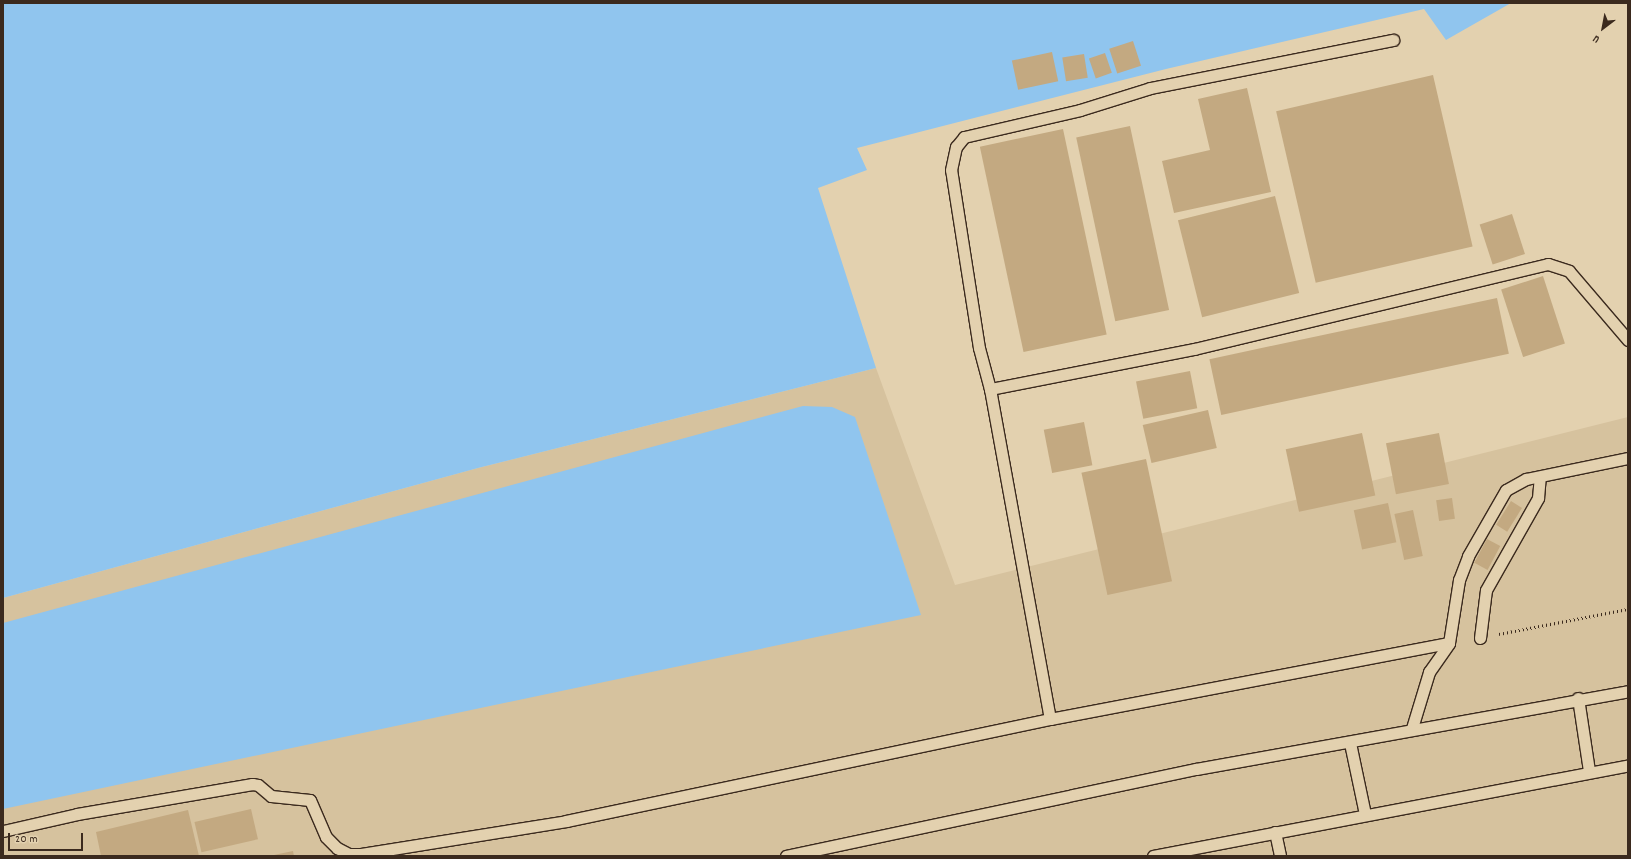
<!DOCTYPE html>
<html>
<head>
<meta charset="utf-8">
<style>
	body { margin:0 }
	#map { position:relative; width:1631px; height:859px; overflow:hidden; background:#e3d1af; font-family:Dekko,sans-serif }
	div>[style] { position:absolute }
	[style*='--x'] { left:calc(var(--x)*1px); top:calc(var(--y)*1px); width:calc(var(--w)*1px); rotate:calc(var(--a)*1deg) }
	.built>* { inset:0; background:#d6c29e }
	.water>* { inset:0; background:#90c5ee }
	.building>* { inset:0; background:#c3a981; transform-origin:0 0 }
	.path>* { height:2.5px; margin-top:-1.25px; transform-origin:0; background:repeating-linear-gradient(90deg,#3b2a1e 0 1px,transparent 0 4px) }
	.roads { filter:drop-shadow(1px 0 #3b2a1e) drop-shadow(-1px 0 #3b2a1e) drop-shadow(0 1px #3b2a1e) drop-shadow(0 -1px #3b2a1e) }
	.lane>* { height:11px; margin:-5.5px; padding:0 5.5px; transform-origin:5.5px; border-radius:5.5px; background:#e3d1af }
	span { translate:-50% -50%; white-space:nowrap; text-align:center; line-height:1.15; -webkit-text-stroke:3px #e3d1af; paint-order:stroke }
	.frame { position:absolute; inset:0; border:4px solid #3b2a1e; pointer-events:none }
	.north { position:absolute; left:1583px; top:8px; width:40px; height:40px; -webkit-text-stroke:3px #e3d1af; paint-order:stroke; rotate:212deg; font-size:11px; font-weight:700; line-height:16px; text-align:center; color:#3b2a1e }
	.north::after { content:''; display:block; margin:auto; width:14px; height:18px; background:#3b2a1e; clip-path:polygon(50% 0,100% 100%,50% 72%,0 100%) }
	.scale { position:absolute; left:8px; top:833px; width:75px; height:18px; box-sizing:border-box; border:2px solid #3b2a1e; border-top:0; padding-left:5px; font-size:12px; line-height:14px; white-space:nowrap; color:#3b2a1e; -webkit-text-stroke:3px #e3d1af; paint-order:stroke }
</style>
</head>
<body>
<div id="map">
	<div class="built">
		<div style="clip-path:polygon(876px 368px,955px 585px,1628px 417px,1628px 856px,3px 856px,3px 598px,478px 468px)"></div>
	</div>
	<div class="water">
		<div style="clip-path:polygon(3px 3px,1511px 3px,1446px 40px,1424px 9px,1166px 69px,857px 148px,867px 170px,818px 188px,876px 368px,478px 468px,3px 598px)"></div>
		<div style="clip-path:polygon(803px 406px,832px 407px,855px 417px,921px 615px,3px 809px,3px 623px)"></div>
	</div>
	<div class="building">
		<div style="left:1133px;top:41px;width:26px;height:25px;rotate:72deg"></div>
		<div style="left:1052px;top:52px;width:30px;height:41px;rotate:78deg"></div>
		<div style="left:1105px;top:53px;width:21px;height:17px;rotate:71deg"></div>
		<div style="left:1084px;top:54px;width:24px;height:22px;rotate:81deg"></div>
		<div style="left:1433px;top:75px;width:176px;height:161px;rotate:77deg"></div>
		<div style="clip-path:polygon(1247px 88px,1271px 192px,1174px 213px,1162px 161px,1210px 150px,1198px 99px)"></div>
		<div style="left:1130px;top:126px;width:188px;height:55px;rotate:78deg"></div>
		<div style="left:1063px;top:129px;width:210px;height:85px;rotate:78deg"></div>
		<div style="left:1275px;top:196px;width:100px;height:100px;rotate:76deg"></div>
		<div style="left:1512px;top:214px;width:42px;height:34px;rotate:72deg"></div>
		<div style="left:1543px;top:276px;width:71px;height:44px;rotate:72deg"></div>
		<div style="left:1497px;top:298px;width:57px;height:294px;rotate:78deg"></div>
		<div style="left:1190px;top:371px;width:38px;height:55px;rotate:79deg"></div>
		<div style="left:1208px;top:410px;width:39px;height:67px;rotate:77deg"></div>
		<div style="left:1084px;top:422px;width:44px;height:41px;rotate:79deg"></div>
		<div style="left:1362px;top:433px;width:64px;height:78px;rotate:78deg"></div>
		<div style="left:1439px;top:433px;width:52px;height:54px;rotate:79deg"></div>
		<div style="left:1146px;top:459px;width:125px;height:66px;rotate:78deg"></div>
		<div style="left:1452px;top:498px;width:21px;height:16px;rotate:82deg"></div>
		<div style="left:1511px;top:501px;width:13px;height:28px;rotate:32deg"></div>
		<div style="left:1388px;top:503px;width:40px;height:35px;rotate:78deg"></div>
		<div style="left:1413px;top:510px;width:47px;height:19px;rotate:78deg"></div>
		<div style="left:1487px;top:539px;width:15px;height:27px;rotate:28deg"></div>
		<div style="left:251px;top:809px;width:31px;height:58px;rotate:77deg"></div>
		<div style="clip-path:polygon(188px 810px,199px 856px,101px 856px,96px 832px)"></div>
		<div style="clip-path:polygon(293px 851px,294px 856px,274px 856px,274px 855px)"></div>
	</div>
	<div class="path">
		<div style="--x:1499;--y:634;--w:131;--a:-11"></div>
	</div>
	<div class="roads">
		<div class="lane">
			<div style="--x:990;--y:389;--w:208;--a:-11.1"></div>
			<div style="--x:1194;--y:349;--w:364;--a:-13.5"></div>
			<div style="--x:1548;--y:264;--w:22;--a:18"></div>
			<div style="--x:1569;--y:271;--w:91;--a:49.5"></div>
			<div style="--x:1480;--y:638;--w:48;--a:-82.9"></div>
			<div style="--x:1486;--y:590;--w:106;--a:-60.5"></div>
			<div style="--x:1538;--y:498;--w:21;--a:-85"></div>
			<div style="--x:1578;--y:698;--w:74;--a:81.4"></div>
			<div style="--x:1050;--y:719;--w:335;--a:-100.3"></div>
			<div style="--x:990;--y:389;--w:42;--a:-105"></div>
			<div style="--x:979;--y:348;--w:180;--a:-98.9"></div>
			<div style="--x:951;--y:170;--w:24;--a:-78"></div>
			<div style="--x:956;--y:147;--w:13;--a:-51"></div>
			<div style="--x:964;--y:137;--w:119;--a:-13.1"></div>
			<div style="--x:1080;--y:110;--w:73;--a:-17.4"></div>
			<div style="--x:1150;--y:88;--w:248;--a:-11.2"></div>
			<div style="--x:1412;--y:728;--w:59;--a:-73.1"></div>
			<div style="--x:1429;--y:672;--w:35;--a:-55"></div>
			<div style="--x:1449;--y:643;--w:64;--a:-81"></div>
			<div style="--x:1459;--y:580;--w:26;--a:-69"></div>
			<div style="--x:1468;--y:556;--w:76;--a:-60.1"></div>
			<div style="--x:1506;--y:490;--w:23;--a:-29"></div>
			<div style="--x:1526;--y:479;--w:104;--a:-11.6"></div>
			<div style="--x:1350;--y:743;--w:73;--a:78.1"></div>
			<div style="--x:3;--y:831;--w:76;--a:-12.9"></div>
			<div style="--x:77;--y:814;--w:178;--a:-9.7"></div>
			<div style="--x:252;--y:784;--w:6;--a:9"></div>
			<div style="--x:258;--y:785;--w:17;--a:40"></div>
			<div style="--x:271;--y:796;--w:39;--a:6"></div>
			<div style="--x:310;--y:800;--w:40;--a:66.6"></div>
			<div style="--x:326;--y:837;--w:16;--a:45"></div>
			<div style="--x:337;--y:848;--w:13;--a:27"></div>
			<div style="--x:349;--y:854;--w:12;--a:0"></div>
			<div style="--x:361;--y:854;--w:208;--a:-9.1"></div>
			<div style="--x:566;--y:821;--w:495;--a:-11.9"></div>
			<div style="--x:1050;--y:719;--w:406;--a:-10.8"></div>
			<div style="--x:1275;--y:832;--w:25;--a:78"></div>
			<div style="--x:786;--y:856;--w:419;--a:-12"></div>
			<div style="--x:1196;--y:769;--w:439;--a:-10.2"></div>
			<div style="--x:1153;--y:856;--w:484;--a:-10.8"></div>
		</div>
	</div>
	<div class="frame"></div>
	<div class="north">U</div>
	<div class="scale">20 m</div>
</div>
</body>
</html>
